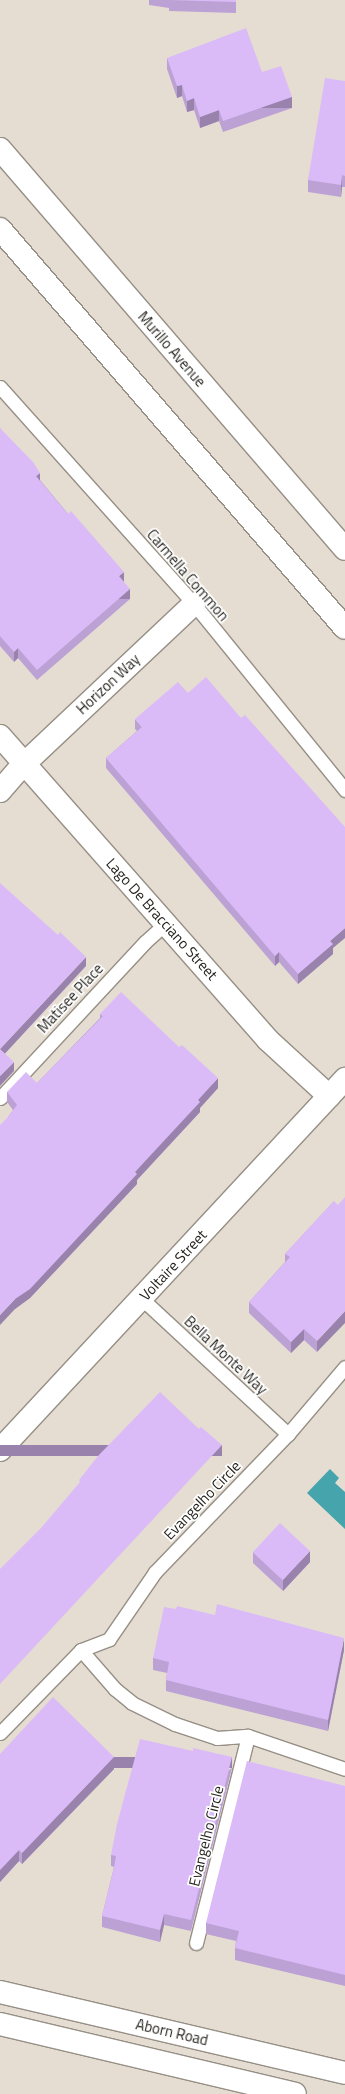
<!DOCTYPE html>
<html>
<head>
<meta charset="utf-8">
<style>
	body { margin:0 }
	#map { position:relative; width:345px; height:2094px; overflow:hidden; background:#e5ddd2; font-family:"Titillium Web",sans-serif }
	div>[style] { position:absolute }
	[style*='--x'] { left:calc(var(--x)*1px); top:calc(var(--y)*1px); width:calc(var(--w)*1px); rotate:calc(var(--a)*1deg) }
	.water>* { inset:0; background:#45a4ac }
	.roads { filter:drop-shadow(1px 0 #968f85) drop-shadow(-1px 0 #968f85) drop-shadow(0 1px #968f85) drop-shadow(0 -1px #968f85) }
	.service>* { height:13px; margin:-6.5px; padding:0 6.5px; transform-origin:6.5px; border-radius:6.5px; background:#fff }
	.minor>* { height:22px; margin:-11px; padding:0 11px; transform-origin:11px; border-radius:11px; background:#fff }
	.tertiary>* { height:22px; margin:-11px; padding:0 11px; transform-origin:11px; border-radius:11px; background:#fff }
	.secondary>* { height:22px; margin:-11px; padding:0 11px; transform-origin:11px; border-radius:11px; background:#fff }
	.wall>* { inset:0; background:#bca1d4 }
	.shaded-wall>* { inset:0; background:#9983ad; transform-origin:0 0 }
	.building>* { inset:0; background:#dbbbf7; transform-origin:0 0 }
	span { translate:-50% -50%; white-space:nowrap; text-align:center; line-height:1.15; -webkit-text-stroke:3.5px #fff; paint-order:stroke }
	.street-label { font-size:15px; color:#26241f }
</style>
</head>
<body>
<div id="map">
	<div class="water">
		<div style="clip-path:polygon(330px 1469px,339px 1478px,335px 1483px,345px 1492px,345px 1529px,307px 1493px)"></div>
	</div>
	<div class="roads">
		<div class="service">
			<div style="--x:0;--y:387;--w:291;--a:48.2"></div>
			<div style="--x:194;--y:604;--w:240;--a:50.9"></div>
			<div style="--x:0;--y:1098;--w:213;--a:-47.1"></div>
			<div style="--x:145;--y:942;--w:30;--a:-42"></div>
			<div style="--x:142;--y:1299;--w:199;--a:42.8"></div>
			<div style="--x:81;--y:1650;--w:52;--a:48.9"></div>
			<div style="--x:115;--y:1689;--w:22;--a:39"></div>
			<div style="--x:132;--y:1703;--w:48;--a:26"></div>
			<div style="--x:175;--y:1724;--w:44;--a:18.4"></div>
			<div style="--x:217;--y:1738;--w:31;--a:-4"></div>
			<div style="--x:248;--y:1736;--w:102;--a:18.8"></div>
			<div style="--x:0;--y:1733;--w:116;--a:-45.7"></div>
			<div style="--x:81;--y:1650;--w:30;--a:-21"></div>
			<div style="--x:109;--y:1639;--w:81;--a:-55.5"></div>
			<div style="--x:155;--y:1572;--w:192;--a:-46.1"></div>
			<div style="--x:288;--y:1434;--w:88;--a:-49.6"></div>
			<div style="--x:196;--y:1943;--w:213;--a:-75.9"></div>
		</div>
		<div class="minor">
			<div style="--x:0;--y:736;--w:405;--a:48.6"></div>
			<div style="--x:268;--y:1040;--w:83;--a:42.6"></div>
			<div style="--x:0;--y:791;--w:35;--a:-49"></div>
			<div style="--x:23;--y:765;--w:235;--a:-43.3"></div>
		</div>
		<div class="tertiary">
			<div style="--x:0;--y:1450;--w:507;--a:-47.08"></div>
		</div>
		<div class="secondary">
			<div style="--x:0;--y:149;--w:528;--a:49.22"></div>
			<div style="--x:0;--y:229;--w:527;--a:49.15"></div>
			<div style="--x:0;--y:1992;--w:354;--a:13.2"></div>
			<div style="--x:0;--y:2024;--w:303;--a:13.3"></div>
		</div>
	</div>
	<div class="wall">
		<div style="clip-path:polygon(149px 0,235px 0,236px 2px,236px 13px,169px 11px,169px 8px,149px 5px)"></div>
		<div style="clip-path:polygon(167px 58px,262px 72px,292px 108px,223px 132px,219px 121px,200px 128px,194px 110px,187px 112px,182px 96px,177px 98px,167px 69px)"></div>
		<div style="clip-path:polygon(345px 81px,345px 187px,342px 187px,341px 197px,308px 192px,308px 180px)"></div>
		<div style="clip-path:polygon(0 428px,40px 480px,124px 581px,124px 582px,130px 599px,37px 680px,18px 658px,14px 662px,0 646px)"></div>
		<div style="clip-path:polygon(135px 719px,333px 948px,333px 954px,298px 984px,279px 962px,275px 966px,106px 768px,106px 758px,137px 731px,135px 729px)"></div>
		<div style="clip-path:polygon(100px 1014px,218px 1088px,200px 1108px,200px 1112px,137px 1180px,137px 1184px,30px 1298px,15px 1309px,8px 1117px,13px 1110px,7px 1102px,7px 1092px,37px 1083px,100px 1018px)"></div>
		<div style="clip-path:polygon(334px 1201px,317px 1352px,304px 1340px,291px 1353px,249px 1313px,249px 1302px,285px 1262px,285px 1254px)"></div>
		<div style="clip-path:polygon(253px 1552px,310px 1562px,283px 1591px,253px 1563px)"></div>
		<div style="clip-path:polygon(344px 1650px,328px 1731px,166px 1691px,166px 1680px,167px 1673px,153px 1670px,153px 1658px)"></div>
		<div style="clip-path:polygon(0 1754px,114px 1769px,22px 1864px,19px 1861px,0 1882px)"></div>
		<div style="clip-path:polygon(232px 1768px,191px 1931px,164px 1925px,160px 1942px,102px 1927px,102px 1916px,114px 1867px,111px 1866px,111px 1855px)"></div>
		<div style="clip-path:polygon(345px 1786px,345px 1986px,235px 1960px,235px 1948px,236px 1941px,206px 1934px,206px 1923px)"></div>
	</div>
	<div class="shaded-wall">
		<div style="clip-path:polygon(182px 85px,182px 96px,177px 98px,177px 86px)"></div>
		<div style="left:292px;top:97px;width:11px;height:73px;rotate:90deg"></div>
		<div style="clip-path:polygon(194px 98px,194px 110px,187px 112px,187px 101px)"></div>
		<div style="clip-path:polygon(219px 110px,219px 121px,200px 128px,200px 117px)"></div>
		<div style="clip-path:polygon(342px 175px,342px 187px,341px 197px,341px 185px)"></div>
		<div style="clip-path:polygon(40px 473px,40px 483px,36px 476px)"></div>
		<div style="clip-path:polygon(124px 572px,124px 581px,119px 586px,119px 576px)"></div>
		<div style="left:130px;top:589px;width:10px;height:123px;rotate:90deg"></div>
		<div style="clip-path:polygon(18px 648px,18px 658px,14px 662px,14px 652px)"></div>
		<div style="clip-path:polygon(345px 928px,345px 938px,333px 948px,333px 954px,298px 984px,298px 974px,330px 941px)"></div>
		<div style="clip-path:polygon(279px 952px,279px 962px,275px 966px,275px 956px)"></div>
		<div style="clip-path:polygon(86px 957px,86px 966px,0 1059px,0 1049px)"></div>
		<div style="clip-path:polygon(14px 1062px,14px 1071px,0 1086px,0 1076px)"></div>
		<div style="clip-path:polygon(218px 1078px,218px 1088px,200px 1108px,200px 1112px,137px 1180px,137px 1184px,30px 1298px,15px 1309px,0 1325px,0 1315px,135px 1172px,198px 1100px)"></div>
		<div style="clip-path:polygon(345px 1311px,345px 1323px,317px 1352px,317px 1341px)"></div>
		<div style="clip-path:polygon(304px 1329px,304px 1340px,291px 1353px,291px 1342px)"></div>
		<div style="left:222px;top:1445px;width:11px;height:326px;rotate:90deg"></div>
		<div style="clip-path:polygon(310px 1551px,310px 1562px,283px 1591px,283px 1580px)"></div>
		<div style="clip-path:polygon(344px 1638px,344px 1650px,328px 1731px,328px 1720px)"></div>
		<div style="clip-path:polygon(114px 1757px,114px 1769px,22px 1864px,22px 1853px)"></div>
		<div style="left:232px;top:1757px;width:11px;height:168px;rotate:90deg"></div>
		<div style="clip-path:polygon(19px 1850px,19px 1861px,0 1882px,0 1870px)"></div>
		<div style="clip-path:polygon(164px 1914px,164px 1925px,160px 1942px,160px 1930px)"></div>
	</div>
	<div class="building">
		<div style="clip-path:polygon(169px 0,235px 0,236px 2px)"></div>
		<div style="clip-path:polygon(246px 28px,262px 72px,281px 66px,292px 97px,223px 121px,219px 110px,200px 117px,194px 98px,187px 101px,182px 85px,177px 86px,167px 58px)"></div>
		<div style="clip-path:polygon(325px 78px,345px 81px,345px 176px,342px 175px,341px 185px,308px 180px)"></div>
		<div style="clip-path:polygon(0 428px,33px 462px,40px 473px,36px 476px,68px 514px,71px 511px,124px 572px,119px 576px,130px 589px,37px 670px,18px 648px,14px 652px,0 636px)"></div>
		<div style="clip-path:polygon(206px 677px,241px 718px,245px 715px,345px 827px,345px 928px,330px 941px,333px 944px,298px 974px,279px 952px,275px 956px,106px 758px,142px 727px,135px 719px,178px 682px,188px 693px)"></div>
		<div style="clip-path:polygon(0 883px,58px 935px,60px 932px,86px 957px,0 1049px,14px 1062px,0 1076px)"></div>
		<div style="clip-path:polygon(121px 992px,179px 1047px,182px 1045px,218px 1078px,198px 1100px,200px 1102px,135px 1172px,137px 1174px,30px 1289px,15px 1299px,0 1315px,0 1125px,8px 1117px,17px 1105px,7px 1092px,26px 1072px,37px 1083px,103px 1016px,100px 1014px)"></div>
		<div style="clip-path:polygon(345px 1197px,345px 1311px,317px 1341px,304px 1329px,291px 1342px,249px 1302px,290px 1257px,285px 1254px,334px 1201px,338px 1205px)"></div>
		<div style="clip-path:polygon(160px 1392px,199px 1429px,201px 1427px,222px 1445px,0 1684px,0 1569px,41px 1528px,80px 1482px,79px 1480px,98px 1456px)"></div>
		<div style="left:280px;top:1523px;width:41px;height:40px;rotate:43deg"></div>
		<div style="clip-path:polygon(217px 1604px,344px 1638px,328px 1720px,166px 1680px,169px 1662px,153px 1658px,164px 1607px,176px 1609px,177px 1606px,215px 1615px)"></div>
		<div style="clip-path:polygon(53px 1697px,114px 1757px,22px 1853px,19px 1850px,0 1870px,0 1754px)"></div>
		<div style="clip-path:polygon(140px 1739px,193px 1751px,193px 1748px,232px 1757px,191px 1920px,164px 1914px,160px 1930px,102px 1916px,114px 1868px,116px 1856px,111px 1855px,117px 1824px)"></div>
		<div style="clip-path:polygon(247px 1761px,345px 1786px,345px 1975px,235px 1948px,239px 1931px,206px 1923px)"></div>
	</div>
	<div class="street-label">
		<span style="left:172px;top:349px;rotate:49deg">Murillo Avenue</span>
		<span style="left:188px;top:575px;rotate:49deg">Carmella Common</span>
		<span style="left:108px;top:684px;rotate:-43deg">Horizon Way</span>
		<span style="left:162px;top:919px;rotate:48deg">Lago De Bracciano Street</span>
		<span style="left:70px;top:998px;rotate:-47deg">Matisee Place</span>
		<span style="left:173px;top:1265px;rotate:-47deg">Voltaire Street</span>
		<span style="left:226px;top:1355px;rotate:43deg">Bella Monte Way</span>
		<span style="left:202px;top:1500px;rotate:-46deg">Evangelho Circle</span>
		<span style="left:206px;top:1836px;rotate:-76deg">Evangelho Circle</span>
		<span style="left:172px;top:2032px;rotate:13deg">Aborn Road</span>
	</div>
</div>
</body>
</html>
